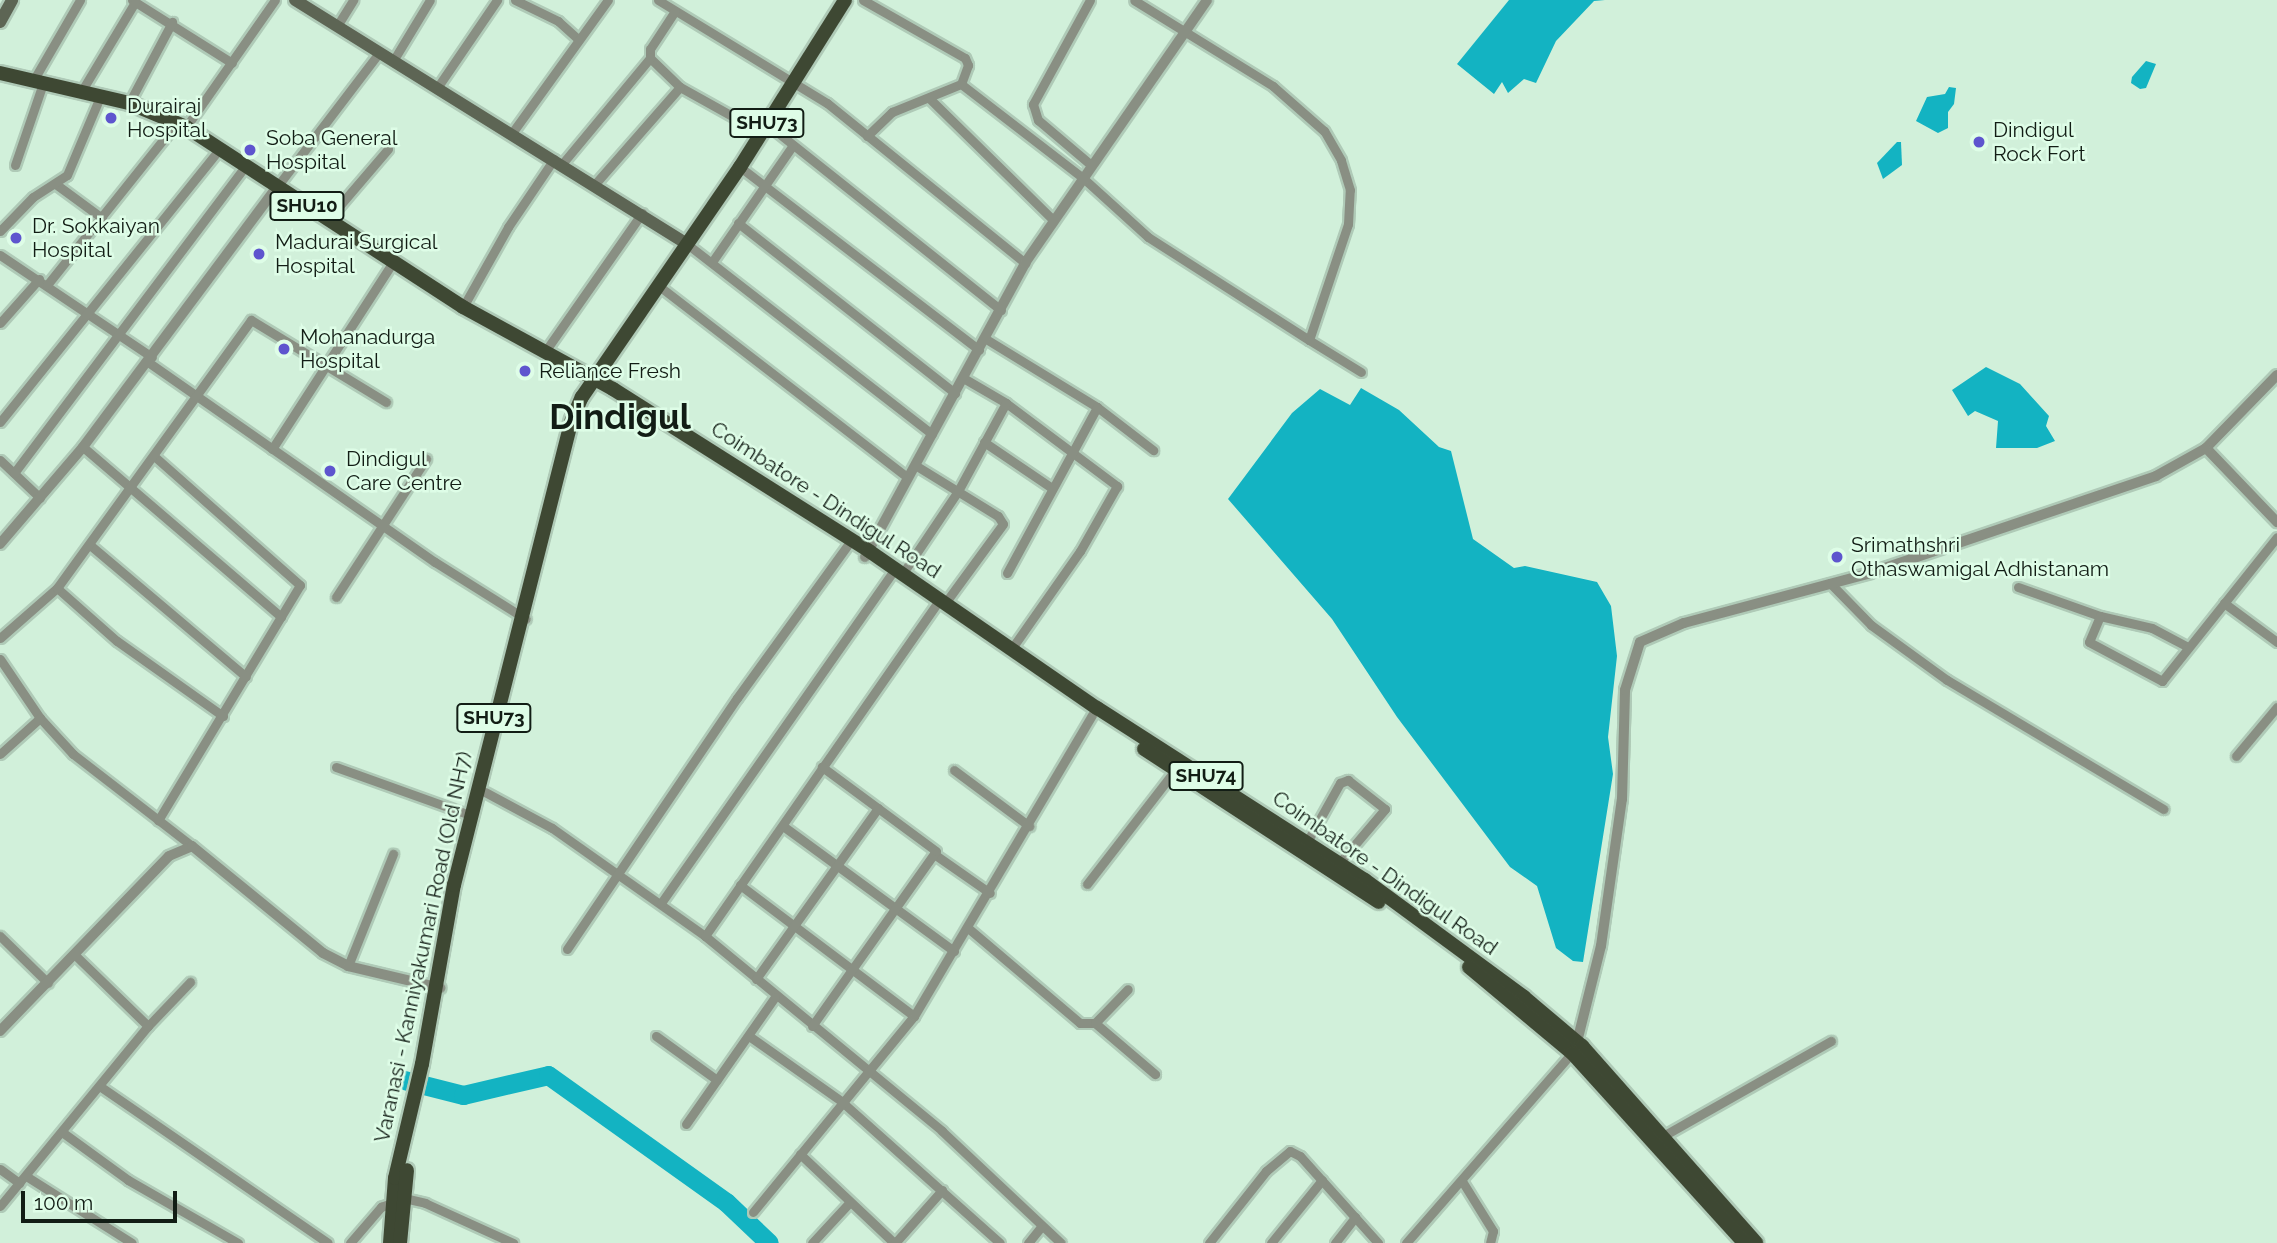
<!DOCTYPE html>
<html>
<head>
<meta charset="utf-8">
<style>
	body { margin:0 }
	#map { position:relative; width:2277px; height:1243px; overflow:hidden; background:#d1f0da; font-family:Raleway,sans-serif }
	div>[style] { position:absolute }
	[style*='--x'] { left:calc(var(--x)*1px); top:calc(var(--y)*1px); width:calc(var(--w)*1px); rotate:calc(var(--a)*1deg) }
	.water>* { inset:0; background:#13b3c2 }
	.river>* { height:19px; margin:-9.5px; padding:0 9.5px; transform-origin:9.5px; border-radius:9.5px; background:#13b3c2 }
	.roads { filter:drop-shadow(2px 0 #afcab7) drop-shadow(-2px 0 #afcab7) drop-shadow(0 2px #afcab7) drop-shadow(0 -2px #afcab7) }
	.minor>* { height:9px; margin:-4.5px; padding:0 4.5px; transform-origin:4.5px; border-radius:4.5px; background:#898f83 }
	.tertiary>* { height:10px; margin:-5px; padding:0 5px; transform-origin:5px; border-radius:5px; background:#898f83 }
	.secondary>* { height:12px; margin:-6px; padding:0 6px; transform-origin:6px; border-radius:6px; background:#5d6554 }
	.primary>* { height:14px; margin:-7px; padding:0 7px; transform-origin:7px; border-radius:7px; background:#3e4833 }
	.dots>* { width:19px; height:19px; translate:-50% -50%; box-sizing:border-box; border:4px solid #defde7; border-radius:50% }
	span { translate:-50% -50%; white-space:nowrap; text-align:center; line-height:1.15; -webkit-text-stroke:5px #defde7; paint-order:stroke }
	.shield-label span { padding:2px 5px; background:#defde7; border:2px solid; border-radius:5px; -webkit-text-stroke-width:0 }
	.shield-label { font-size:19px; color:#121d15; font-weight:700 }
	.poi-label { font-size:21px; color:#121d15 }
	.left { translate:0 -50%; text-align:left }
	.street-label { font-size:21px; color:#121d15 }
	.town-label { font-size:35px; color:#121d15; font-weight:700 }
	.scale { position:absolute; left:21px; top:1191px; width:156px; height:32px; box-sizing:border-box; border:4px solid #121d15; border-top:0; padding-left:9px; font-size:21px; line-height:24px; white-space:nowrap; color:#121d15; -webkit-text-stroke:5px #defde7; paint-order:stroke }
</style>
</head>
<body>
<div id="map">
	<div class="water">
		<div style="clip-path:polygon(1509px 0,1605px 0,1594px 1px,1556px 41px,1536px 83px,1524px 79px,1508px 93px,1502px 82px,1494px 94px,1457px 64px)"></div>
		<div style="clip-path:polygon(2146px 61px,2156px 64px,2146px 88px,2140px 89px,2131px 83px,2132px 77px)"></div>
		<div style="clip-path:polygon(1949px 87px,1956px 88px,1954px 104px,1948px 112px,1948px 128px,1938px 133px,1916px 121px,1927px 97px,1945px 94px)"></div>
		<div style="clip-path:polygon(1897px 142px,1901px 142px,1902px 165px,1883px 179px,1877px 163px)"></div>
		<div style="clip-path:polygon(1986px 367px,2020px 384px,2049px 416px,2046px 426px,2055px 441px,2037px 448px,1996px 448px,1998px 421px,1975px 411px,1968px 416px,1952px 390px)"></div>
		<div style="clip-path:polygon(1361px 388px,1399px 410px,1439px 447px,1451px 451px,1473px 539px,1514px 568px,1525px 566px,1597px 582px,1611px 606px,1617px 656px,1608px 737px,1613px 774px,1583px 962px,1573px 961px,1556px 948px,1537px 886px,1510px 867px,1397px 717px,1332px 619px,1228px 499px,1292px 413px,1320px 389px,1350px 405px)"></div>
	</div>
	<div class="river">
		<div style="--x:404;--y:1080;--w:61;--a:14.3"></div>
		<div style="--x:463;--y:1095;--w:87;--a:-13.2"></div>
		<div style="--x:548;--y:1075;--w:219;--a:35.5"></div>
		<div style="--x:726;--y:1202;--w:59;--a:43.6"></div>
	</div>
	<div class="roads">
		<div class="minor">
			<div style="--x:132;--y:0;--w:118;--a:32.2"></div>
			<div style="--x:515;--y:0;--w:48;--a:26"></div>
			<div style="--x:558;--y:21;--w:25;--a:42"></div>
			<div style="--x:658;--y:0;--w:198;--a:31.4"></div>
			<div style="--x:827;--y:103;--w:255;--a:38.9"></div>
			<div style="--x:863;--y:0;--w:117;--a:29.6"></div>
			<div style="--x:965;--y:58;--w:8;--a:67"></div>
			<div style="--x:968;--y:65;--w:20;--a:110"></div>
			<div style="--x:1090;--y:0;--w:119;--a:118.7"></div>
			<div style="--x:1033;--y:104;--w:17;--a:73"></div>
			<div style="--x:1038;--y:120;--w:70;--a:40.3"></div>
			<div style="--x:675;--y:11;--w:45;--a:123.3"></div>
			<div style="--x:650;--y:49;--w:9;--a:90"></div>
			<div style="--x:650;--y:58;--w:42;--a:44"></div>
			<div style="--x:680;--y:87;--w:93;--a:29.1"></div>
			<div style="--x:337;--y:26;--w:31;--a:-58"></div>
			<div style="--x:393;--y:61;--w:71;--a:-58.8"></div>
			<div style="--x:33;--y:81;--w:94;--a:-59.9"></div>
			<div style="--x:437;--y:88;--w:107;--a:-55.7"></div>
			<div style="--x:81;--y:92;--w:105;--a:-59"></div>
			<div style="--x:929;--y:98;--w:175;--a:44.5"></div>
			<div style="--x:129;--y:103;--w:92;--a:-62"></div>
			<div style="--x:767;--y:124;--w:299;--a:38.5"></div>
			<div style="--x:186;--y:127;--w:155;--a:-55"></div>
			<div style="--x:512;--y:133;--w:164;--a:-54.2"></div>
			<div style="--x:867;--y:136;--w:35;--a:-44"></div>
			<div style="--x:892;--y:112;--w:74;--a:-22.1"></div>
			<div style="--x:961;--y:84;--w:154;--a:37.6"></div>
			<div style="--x:1083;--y:178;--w:88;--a:42.2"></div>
			<div style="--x:1148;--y:237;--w:191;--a:32.6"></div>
			<div style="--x:1309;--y:340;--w:122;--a:-71.4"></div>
			<div style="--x:1348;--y:224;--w:34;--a:-87"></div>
			<div style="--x:1350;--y:190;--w:31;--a:-107"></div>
			<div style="--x:1341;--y:160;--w:34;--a:-120"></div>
			<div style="--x:1324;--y:131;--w:68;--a:-138.6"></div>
			<div style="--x:1273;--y:86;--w:163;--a:-148.3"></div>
			<div style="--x:562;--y:164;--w:138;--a:-50.3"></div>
			<div style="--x:15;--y:165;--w:87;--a:-71.1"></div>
			<div style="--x:740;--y:167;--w:301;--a:37.4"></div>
			<div style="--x:595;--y:184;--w:129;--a:-48.8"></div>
			<div style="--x:57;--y:185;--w:56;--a:36.3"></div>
			<div style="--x:276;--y:188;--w:168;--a:-52.7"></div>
			<div style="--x:329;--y:218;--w:91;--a:-49.5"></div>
			<div style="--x:738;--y:223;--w:276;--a:38.1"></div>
			<div style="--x:0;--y:231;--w:47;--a:-45.9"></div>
			<div style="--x:33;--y:197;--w:40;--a:-32.9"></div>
			<div style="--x:67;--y:175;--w:85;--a:-67.1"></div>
			<div style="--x:687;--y:244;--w:310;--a:37.8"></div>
			<div style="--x:0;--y:255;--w:183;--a:33.9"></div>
			<div style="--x:712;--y:262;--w:142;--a:-55.3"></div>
			<div style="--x:47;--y:285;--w:208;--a:-51.4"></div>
			<div style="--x:659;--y:286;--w:313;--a:37.6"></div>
			<div style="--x:463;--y:307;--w:92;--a:-60.6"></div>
			<div style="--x:508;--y:227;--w:82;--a:-55.9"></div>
			<div style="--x:0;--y:323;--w:59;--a:-48.4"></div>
			<div style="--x:986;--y:339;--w:130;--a:31.5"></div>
			<div style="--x:1097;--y:407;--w:71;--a:37.5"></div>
			<div style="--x:1309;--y:340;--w:61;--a:31.6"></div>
			<div style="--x:544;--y:353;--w:171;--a:-55"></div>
			<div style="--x:148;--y:362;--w:350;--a:34.9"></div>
			<div style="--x:435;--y:562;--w:107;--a:32.1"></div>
			<div style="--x:965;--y:379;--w:48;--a:30.3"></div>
			<div style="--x:1006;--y:403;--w:139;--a:36.8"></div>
			<div style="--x:1117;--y:486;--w:75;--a:119.6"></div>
			<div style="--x:1080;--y:551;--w:118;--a:125"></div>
			<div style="--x:0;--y:422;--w:349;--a:-51.2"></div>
			<div style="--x:984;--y:442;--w:82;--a:34.1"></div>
			<div style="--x:83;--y:447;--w:261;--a:40.6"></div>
			<div style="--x:272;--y:449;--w:223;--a:-57.1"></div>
			<div style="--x:154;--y:456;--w:195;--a:41.5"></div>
			<div style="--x:300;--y:585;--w:275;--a:121.1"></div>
			<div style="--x:0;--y:460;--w:55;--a:43.5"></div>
			<div style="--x:915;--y:465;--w:97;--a:31.6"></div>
			<div style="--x:998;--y:516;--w:9;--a:58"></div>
			<div style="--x:1003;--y:524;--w:97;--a:126.2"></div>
			<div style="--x:14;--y:473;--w:383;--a:-53"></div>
			<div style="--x:90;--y:545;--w:204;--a:40.2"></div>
			<div style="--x:903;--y:573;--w:99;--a:-56.1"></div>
			<div style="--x:958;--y:491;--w:100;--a:-61.4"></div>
			<div style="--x:1007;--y:573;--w:189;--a:-61.5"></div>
			<div style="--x:1830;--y:583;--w:59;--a:45.7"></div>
			<div style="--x:1871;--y:625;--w:94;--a:35.9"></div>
			<div style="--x:1947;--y:680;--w:252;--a:30.8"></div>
			<div style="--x:2018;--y:587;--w:87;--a:19.5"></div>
			<div style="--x:2100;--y:616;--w:53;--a:13"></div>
			<div style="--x:2152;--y:628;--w:41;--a:27.8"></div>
			<div style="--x:57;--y:588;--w:80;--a:41.5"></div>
			<div style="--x:117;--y:641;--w:130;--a:35.3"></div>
			<div style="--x:336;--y:597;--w:165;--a:-56.9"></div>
			<div style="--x:2224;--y:603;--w:66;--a:36.3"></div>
			<div style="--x:2100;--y:616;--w:28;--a:113"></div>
			<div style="--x:2089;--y:642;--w:83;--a:28.1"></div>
			<div style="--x:2162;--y:681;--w:184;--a:-51.4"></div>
			<div style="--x:0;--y:638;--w:76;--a:-41.3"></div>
			<div style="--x:57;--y:588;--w:331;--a:-54.1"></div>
			<div style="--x:251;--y:320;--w:158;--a:31.3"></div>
			<div style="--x:0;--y:659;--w:71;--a:55.9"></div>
			<div style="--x:40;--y:718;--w:49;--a:47.5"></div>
			<div style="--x:73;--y:754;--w:150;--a:37.7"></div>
			<div style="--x:0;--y:754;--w:54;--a:-42"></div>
			<div style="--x:2236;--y:756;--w:64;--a:-50.1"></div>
			<div style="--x:336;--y:767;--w:142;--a:19.7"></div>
			<div style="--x:954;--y:770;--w:94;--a:36.7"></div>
			<div style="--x:485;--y:792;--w:76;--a:28.2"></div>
			<div style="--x:552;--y:828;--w:187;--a:35.2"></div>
			<div style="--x:705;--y:936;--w:307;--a:39.4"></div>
			<div style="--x:942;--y:1131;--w:163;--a:43.3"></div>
			<div style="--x:783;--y:826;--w:212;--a:36.2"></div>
			<div style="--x:1307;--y:842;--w:68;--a:-60.8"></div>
			<div style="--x:1340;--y:783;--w:9;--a:-21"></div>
			<div style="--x:1348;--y:780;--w:47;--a:38.1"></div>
			<div style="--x:1385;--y:809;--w:71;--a:130.4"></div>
			<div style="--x:934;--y:854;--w:68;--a:34.9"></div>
			<div style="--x:1087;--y:884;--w:145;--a:-52.3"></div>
			<div style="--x:740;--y:885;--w:218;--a:37"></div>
			<div style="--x:661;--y:903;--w:401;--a:-55"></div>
			<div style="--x:968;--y:928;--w:147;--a:40.3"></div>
			<div style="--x:1080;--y:1023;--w:15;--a:0"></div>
			<div style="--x:1095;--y:1023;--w:47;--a:-45.9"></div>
			<div style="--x:0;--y:936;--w:67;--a:44.4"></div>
			<div style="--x:705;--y:936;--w:404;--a:-55.1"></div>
			<div style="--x:567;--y:949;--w:303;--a:-55.9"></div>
			<div style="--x:737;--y:698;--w:188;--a:-54.1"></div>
			<div style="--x:348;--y:966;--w:121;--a:-68.1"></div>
			<div style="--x:756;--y:979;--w:210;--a:-54.5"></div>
			<div style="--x:1095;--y:1023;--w:79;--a:40.4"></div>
			<div style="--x:148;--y:1026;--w:61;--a:-46.3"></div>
			<div style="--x:812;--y:1026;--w:214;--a:-54.7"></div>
			<div style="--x:936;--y:851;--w:142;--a:-143.6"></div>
			<div style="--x:656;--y:1036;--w:75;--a:35.8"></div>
			<div style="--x:749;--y:1036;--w:113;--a:35.2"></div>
			<div style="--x:841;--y:1101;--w:213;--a:41.8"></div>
			<div style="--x:101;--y:1087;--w:275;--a:34.5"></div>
			<div style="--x:686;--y:1124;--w:155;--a:-55"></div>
			<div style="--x:62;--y:1132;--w:82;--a:36"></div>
			<div style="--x:128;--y:1180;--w:127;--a:29.8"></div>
			<div style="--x:1663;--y:1136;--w:193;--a:-29.5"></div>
			<div style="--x:800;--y:1154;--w:129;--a:43.4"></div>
			<div style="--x:0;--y:1169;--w:24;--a:36"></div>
			<div style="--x:26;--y:1176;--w:125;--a:32.3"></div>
			<div style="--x:1462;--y:1181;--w:59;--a:58.2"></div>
			<div style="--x:1493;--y:1231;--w:12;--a:104"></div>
			<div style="--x:0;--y:1206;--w:233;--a:-50.6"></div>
			<div style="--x:148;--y:1026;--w:102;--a:-135.8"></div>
			<div style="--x:753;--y:1212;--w:254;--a:-50.6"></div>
			<div style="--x:914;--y:1016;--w:350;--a:-59.4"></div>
			<div style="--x:350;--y:1243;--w:48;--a:-49.3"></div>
			<div style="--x:381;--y:1207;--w:25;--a:-21"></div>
			<div style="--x:404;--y:1198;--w:22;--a:13"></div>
			<div style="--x:425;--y:1203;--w:97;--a:24.4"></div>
			<div style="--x:812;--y:1243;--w:54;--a:-47.2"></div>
			<div style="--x:895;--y:1243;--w:71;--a:-48.4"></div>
			<div style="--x:1028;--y:1243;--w:22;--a:-51"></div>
			<div style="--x:1209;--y:1243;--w:92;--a:-51.6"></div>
			<div style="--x:1266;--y:1171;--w:31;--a:-40"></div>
			<div style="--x:1290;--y:1151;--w:11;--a:27"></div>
			<div style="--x:1300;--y:1156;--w:117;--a:48.1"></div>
			<div style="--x:1271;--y:1243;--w:81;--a:-51"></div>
			<div style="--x:1335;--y:1243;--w:33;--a:-52"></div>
			<div style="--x:1406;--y:1243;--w:252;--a:-48.9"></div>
		</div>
		<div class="tertiary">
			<div style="--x:2277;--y:375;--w:102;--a:134.2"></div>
			<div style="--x:2206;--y:448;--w:103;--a:46.2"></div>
			<div style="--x:0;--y:544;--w:128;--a:-49.4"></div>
			<div style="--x:83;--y:447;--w:323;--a:-53.3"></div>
			<div style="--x:865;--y:557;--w:335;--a:-61.4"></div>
			<div style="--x:1025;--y:263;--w:320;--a:-55.3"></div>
			<div style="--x:0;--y:1031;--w:243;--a:-46"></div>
			<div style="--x:169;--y:856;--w:25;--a:-23"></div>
			<div style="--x:192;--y:846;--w:169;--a:39.2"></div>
			<div style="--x:323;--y:953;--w:28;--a:27"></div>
			<div style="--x:348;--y:966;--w:95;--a:13.4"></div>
			<div style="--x:1576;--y:1046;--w:103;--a:-76"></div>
			<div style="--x:1601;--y:946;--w:148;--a:-81.9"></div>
			<div style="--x:1622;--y:799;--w:109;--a:-88.4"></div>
			<div style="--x:1625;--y:690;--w:50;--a:-72.6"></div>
			<div style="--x:1640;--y:642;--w:48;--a:-23.4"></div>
			<div style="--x:1684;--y:623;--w:193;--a:-15"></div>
			<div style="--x:1870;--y:573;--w:302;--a:-18.7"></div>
			<div style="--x:2156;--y:476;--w:57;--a:-29.2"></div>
		</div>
		<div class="secondary">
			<div style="--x:295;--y:0;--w:462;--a:31.9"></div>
			<div style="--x:0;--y:22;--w:25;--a:-61"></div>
		</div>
		<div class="primary">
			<div style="--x:0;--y:73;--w:132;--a:13.1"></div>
			<div style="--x:129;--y:103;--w:62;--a:22.8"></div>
			<div style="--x:186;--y:127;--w:330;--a:33"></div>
			<div style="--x:463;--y:307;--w:171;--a:28.7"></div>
			<div style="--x:613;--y:389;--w:303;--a:32.3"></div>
			<div style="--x:869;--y:551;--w:277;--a:34.6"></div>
			<div style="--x:1097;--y:708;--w:318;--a:32.7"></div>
			<div style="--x:1365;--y:880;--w:197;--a:36.3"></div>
			<div style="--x:1524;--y:997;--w:76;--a:40.2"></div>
			<div style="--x:1582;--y:1046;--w:263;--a:48.5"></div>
			<div style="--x:1144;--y:749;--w:280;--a:33.1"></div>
			<div style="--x:1469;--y:967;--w:134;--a:39.9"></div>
			<div style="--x:1572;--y:1053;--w:256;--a:47.8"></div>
			<div style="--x:390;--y:1243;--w:65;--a:-85.6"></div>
			<div style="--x:395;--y:1178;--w:117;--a:-76.7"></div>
			<div style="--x:422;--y:1064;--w:182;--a:-79.9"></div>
			<div style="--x:454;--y:885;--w:480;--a:-75.8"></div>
			<div style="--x:572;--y:420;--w:25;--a:-67"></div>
			<div style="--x:582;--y:397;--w:279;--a:-55.5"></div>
			<div style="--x:740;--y:167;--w:197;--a:-57.8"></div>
			<div style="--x:400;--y:1243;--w:73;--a:-84.5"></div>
		</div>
	</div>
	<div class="dots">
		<div style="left:111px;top:118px;background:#5e55ce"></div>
		<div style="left:1979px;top:142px;background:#5e55ce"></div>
		<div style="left:250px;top:150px;background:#5e55ce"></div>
		<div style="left:16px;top:238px;background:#5e55ce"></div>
		<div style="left:259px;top:254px;background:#5e55ce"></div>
		<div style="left:284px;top:349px;background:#5e55ce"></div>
		<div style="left:525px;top:371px;background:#5e55ce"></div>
		<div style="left:330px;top:471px;background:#5e55ce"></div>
		<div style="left:1837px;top:557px;background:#5e55ce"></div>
	</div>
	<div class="shield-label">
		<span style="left:767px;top:123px">SHU73</span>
		<span style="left:307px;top:206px">SHU10</span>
		<span style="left:494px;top:718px">SHU73</span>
		<span style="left:1206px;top:776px">SHU74</span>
	</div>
	<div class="poi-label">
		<span class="left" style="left:127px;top:118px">Durairaj<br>Hospital</span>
		<span class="left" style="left:1993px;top:142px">Dindigul<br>Rock Fort</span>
		<span class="left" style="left:266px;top:150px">Soba General<br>Hospital</span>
		<span class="left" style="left:32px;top:238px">Dr. Sokkaiyan<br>Hospital</span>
		<span class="left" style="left:275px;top:254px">Madurai Surgical<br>Hospital</span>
		<span class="left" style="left:300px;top:349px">Mohanadurga<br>Hospital</span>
		<span class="left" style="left:539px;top:371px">Reliance Fresh</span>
		<span class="left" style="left:346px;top:471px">Dindigul<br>Care Centre</span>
		<span class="left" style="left:1851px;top:557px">Srimathshri<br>Othaswamigal Adhistanam</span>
	</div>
	<div class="street-label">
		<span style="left:826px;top:500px;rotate:33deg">Coimbatore - Dindigul Road</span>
		<span style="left:1385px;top:873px;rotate:35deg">Coimbatore - Dindigul Road</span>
		<span style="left:423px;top:947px;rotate:-78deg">Varanasi - Kanniyakumari Road (Old NH7)</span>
	</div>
	<div class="town-label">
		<span style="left:620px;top:417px">Dindigul</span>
	</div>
	<div class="scale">100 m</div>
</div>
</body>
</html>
